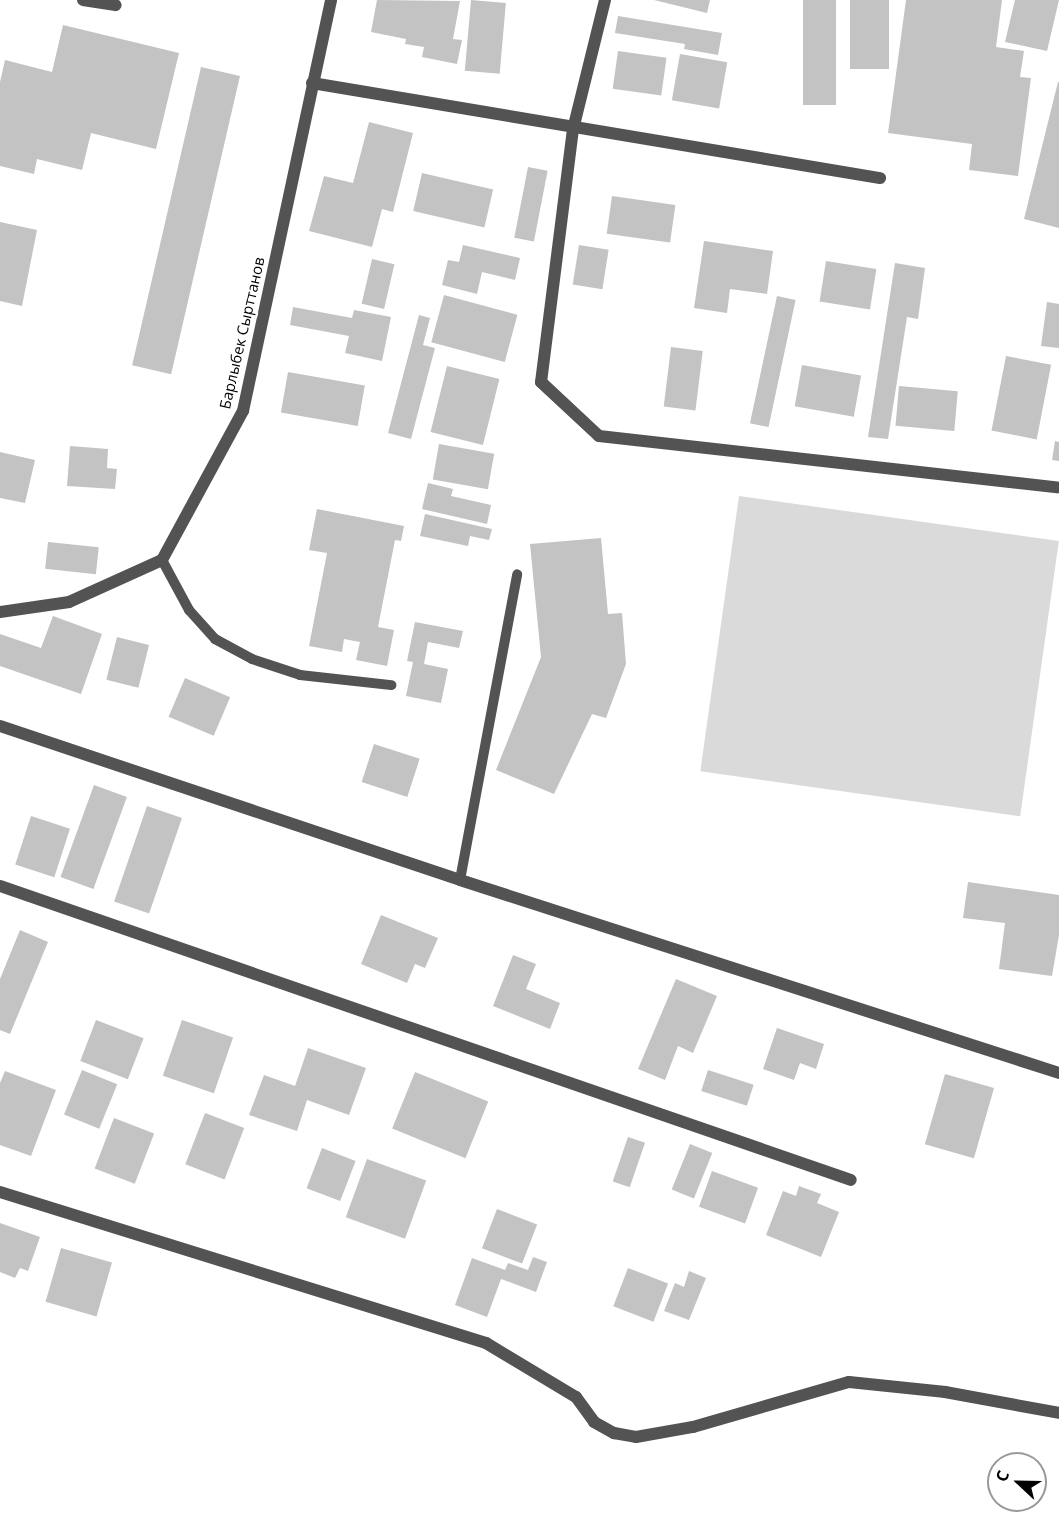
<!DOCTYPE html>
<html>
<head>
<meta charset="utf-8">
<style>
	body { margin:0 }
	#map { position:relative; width:1059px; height:1524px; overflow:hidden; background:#fff; font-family:"Open Sans",sans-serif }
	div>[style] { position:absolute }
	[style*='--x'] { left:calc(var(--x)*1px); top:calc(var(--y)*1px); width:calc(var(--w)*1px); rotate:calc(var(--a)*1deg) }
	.green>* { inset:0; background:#dadada; transform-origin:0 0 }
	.building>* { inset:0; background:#c3c3c3; transform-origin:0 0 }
	.lane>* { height:10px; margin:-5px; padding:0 5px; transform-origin:5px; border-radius:5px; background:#535353 }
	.street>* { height:12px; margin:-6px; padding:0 6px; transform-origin:6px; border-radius:6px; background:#535353 }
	span { translate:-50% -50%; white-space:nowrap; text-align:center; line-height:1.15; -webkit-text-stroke:4.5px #fff; paint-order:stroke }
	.street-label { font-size:15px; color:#000 }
	.north { position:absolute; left:987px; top:1452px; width:60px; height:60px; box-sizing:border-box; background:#fff; border:2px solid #999; border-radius:50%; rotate:292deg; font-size:16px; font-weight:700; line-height:24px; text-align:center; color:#000 }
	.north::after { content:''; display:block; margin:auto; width:21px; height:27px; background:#000; clip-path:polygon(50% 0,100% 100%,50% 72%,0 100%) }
</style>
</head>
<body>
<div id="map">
	<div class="green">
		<div style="left:739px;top:496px;width:323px;height:278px;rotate:8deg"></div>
	</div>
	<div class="building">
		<div style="clip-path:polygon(377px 0,460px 1px,453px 39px,462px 40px,457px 64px,422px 57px,424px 47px,405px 44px,406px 39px,371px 32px)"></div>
		<div style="left:471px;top:0;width:35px;height:71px;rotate:5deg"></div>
		<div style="clip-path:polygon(654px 0,710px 0,707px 13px)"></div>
		<div style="left:803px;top:0;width:33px;height:105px"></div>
		<div style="left:850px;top:0;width:39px;height:69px"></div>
		<div style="clip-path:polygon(906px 0,1002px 0,996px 47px,1024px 51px,1020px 77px,1031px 78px,1018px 176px,969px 170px,972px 144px,888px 133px)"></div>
		<div style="clip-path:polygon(1015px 0,1059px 0,1047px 51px,1005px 42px)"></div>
		<div style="clip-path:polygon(618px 16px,722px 33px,718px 55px,684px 49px,685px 44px,615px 33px)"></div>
		<div style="clip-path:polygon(63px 25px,179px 53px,156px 149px,91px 133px,82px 170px,37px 159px,34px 174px,0 166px,0 82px,5px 60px,52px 72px)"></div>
		<div style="left:618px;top:51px;width:49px;height:38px;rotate:8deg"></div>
		<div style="left:680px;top:54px;width:48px;height:47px;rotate:10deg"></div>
		<div style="left:201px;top:67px;width:40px;height:306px;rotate:13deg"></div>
		<div style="clip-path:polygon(1058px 82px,1059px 82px,1059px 228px,1024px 219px)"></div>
		<div style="clip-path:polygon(369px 122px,413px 133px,393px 212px,382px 209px,372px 247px,309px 231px,324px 176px,353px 183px)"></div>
		<div style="left:528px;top:167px;width:20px;height:72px;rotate:11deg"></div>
		<div style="left:422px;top:173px;width:73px;height:39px;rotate:13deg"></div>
		<div style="left:612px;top:196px;width:64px;height:38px;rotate:8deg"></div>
		<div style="clip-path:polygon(0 222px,37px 230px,22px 306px,0 301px)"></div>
		<div style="clip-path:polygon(704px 241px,773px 251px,767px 294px,730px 289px,727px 313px,694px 308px)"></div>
		<div style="clip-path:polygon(463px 245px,520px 258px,515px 280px,482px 272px,477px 294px,442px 285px,448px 260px,459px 262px)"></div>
		<div style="left:579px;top:245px;width:30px;height:40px;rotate:9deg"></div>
		<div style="left:372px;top:259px;width:23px;height:46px;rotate:13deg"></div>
		<div style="left:826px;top:261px;width:51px;height:41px;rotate:9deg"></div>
		<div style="clip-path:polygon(895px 263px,925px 268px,918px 319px,907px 317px,888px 439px,868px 437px)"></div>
		<div style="left:444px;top:295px;width:76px;height:49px;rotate:15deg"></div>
		<div style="left:777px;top:296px;width:19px;height:130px;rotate:12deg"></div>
		<div style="clip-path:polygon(1047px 302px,1059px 304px,1059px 348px,1041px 346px)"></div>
		<div style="clip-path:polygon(293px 307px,352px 318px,354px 310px,391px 317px,382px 361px,345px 353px,349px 336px,290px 325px)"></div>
		<div style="clip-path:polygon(419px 315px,430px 318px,423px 345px,435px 348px,411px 439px,388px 433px)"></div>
		<div style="left:671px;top:347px;width:32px;height:60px;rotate:7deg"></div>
		<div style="left:1006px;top:356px;width:46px;height:76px;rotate:11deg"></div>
		<div style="left:802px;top:365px;width:60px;height:42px;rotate:10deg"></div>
		<div style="left:447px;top:366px;width:54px;height:68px;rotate:14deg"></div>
		<div style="left:288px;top:372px;width:78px;height:41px;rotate:10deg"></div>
		<div style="left:899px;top:386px;width:59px;height:40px;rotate:5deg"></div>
		<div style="clip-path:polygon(1055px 441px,1059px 442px,1059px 461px,1052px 460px)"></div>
		<div style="left:439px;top:444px;width:56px;height:36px;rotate:10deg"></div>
		<div style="clip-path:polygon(70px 446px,108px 449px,107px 468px,117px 469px,115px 489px,67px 486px)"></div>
		<div style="clip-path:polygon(0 452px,35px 460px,25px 503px,0 498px)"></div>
		<div style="clip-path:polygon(428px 483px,453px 489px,451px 496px,491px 505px,487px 524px,422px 509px)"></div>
		<div style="clip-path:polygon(317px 509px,404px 526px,401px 541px,395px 540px,378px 627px,394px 630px,387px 666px,356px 660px,360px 642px,344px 639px,342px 652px,309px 646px,327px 553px,309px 550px)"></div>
		<div style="clip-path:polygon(425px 514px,492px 529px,489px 540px,470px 536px,468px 546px,420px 536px)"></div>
		<div style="clip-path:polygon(601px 538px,608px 614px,622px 613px,626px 664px,606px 718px,592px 714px,554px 794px,496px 770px,541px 657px,530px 544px)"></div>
		<div style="left:48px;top:542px;width:51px;height:27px;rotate:6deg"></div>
		<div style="clip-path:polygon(53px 616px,102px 634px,81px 694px,0 666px,0 634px,41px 648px)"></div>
		<div style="clip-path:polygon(415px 622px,463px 631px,459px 648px,428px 642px,424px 664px,448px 669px,441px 703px,406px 696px,413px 662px,407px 661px)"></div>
		<div style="left:117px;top:637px;width:33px;height:44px;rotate:14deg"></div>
		<div style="left:185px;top:678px;width:49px;height:42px;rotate:23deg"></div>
		<div style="left:374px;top:744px;width:48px;height:40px;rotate:18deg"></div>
		<div style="left:94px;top:785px;width:35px;height:98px;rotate:20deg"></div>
		<div style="left:147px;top:806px;width:37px;height:101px;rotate:19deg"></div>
		<div style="left:31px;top:816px;width:41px;height:51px;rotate:18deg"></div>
		<div style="clip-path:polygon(968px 882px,1059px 895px,1059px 935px,1052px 976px,999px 969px,1005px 923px,963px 918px)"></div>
		<div style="clip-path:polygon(381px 915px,438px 938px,425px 968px,415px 964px,407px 983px,361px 964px)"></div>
		<div style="clip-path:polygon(20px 930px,48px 942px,10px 1034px,0 1030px,0 979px)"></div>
		<div style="clip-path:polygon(513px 955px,536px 964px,526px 989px,560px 1003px,550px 1029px,493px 1006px)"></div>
		<div style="clip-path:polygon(676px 979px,717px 996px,693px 1053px,678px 1046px,665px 1080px,638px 1069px)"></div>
		<div style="left:96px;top:1020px;width:51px;height:44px;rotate:21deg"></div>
		<div style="left:182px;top:1020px;width:54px;height:59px;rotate:19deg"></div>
		<div style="clip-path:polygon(777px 1028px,824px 1044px,816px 1069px,800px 1063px,794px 1080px,763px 1069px)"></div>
		<div style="clip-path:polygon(308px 1048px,366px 1068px,349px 1115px,307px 1100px,297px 1131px,249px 1115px,264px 1075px,295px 1086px)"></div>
		<div style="left:82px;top:1070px;width:38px;height:48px;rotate:22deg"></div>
		<div style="left:708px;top:1070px;width:48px;height:22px;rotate:18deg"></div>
		<div style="clip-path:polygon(5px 1071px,56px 1090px,31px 1156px,0 1145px,0 1083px)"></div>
		<div style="left:415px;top:1072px;width:79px;height:61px;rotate:22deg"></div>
		<div style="left:945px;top:1074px;width:51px;height:73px;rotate:16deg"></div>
		<div style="left:205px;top:1113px;width:42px;height:55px;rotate:21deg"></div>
		<div style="left:114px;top:1118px;width:43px;height:54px;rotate:21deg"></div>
		<div style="left:628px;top:1137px;width:18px;height:47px;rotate:19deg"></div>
		<div style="left:690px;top:1144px;width:24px;height:49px;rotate:22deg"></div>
		<div style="left:322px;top:1148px;width:36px;height:43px;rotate:21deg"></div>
		<div style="left:367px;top:1159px;width:63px;height:62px;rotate:20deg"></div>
		<div style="left:712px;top:1171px;width:49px;height:38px;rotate:20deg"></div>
		<div style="clip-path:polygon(799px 1186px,821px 1194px,817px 1203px,839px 1212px,821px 1257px,766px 1235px,783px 1191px,796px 1196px)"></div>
		<div style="left:497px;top:1209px;width:43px;height:42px;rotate:21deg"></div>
		<div style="clip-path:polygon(0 1223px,40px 1237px,28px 1271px,20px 1268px,15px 1278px,0 1272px)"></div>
		<div style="left:61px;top:1248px;width:53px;height:56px;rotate:16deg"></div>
		<div style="clip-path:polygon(533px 1257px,547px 1262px,536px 1292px,501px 1279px,487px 1317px,455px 1305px,472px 1258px,505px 1270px,508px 1263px,528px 1270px)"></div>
		<div style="left:628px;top:1268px;width:43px;height:41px;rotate:21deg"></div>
		<div style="clip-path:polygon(689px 1271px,706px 1278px,689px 1320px,664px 1311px,675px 1283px,684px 1287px)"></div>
	</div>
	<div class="lane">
		<div style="--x:162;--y:560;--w:57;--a:61.6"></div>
		<div style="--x:189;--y:610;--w:39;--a:48"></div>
		<div style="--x:215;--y:639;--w:42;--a:28.4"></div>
		<div style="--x:252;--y:659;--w:51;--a:18.4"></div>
		<div style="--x:300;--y:675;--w:92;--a:6.3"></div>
		<div style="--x:460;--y:880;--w:311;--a:-79.4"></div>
	</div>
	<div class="street">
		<div style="--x:83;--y:0;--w:33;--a:9"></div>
		<div style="--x:605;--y:0;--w:133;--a:103.9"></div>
		<div style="--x:573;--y:129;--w:255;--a:97.2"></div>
		<div style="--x:541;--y:382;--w:79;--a:43"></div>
		<div style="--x:599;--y:436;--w:461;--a:6.4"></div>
		<div style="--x:312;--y:83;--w:576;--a:9.5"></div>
		<div style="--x:0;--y:612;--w:70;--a:-8.2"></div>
		<div style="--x:69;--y:602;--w:102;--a:-24.3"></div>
		<div style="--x:162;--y:560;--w:170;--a:-61.5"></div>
		<div style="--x:243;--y:411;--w:420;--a:-77.9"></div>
		<div style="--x:0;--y:726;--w:485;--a:18.5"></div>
		<div style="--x:460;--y:880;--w:629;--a:17.86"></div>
		<div style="--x:0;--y:886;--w:900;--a:19.06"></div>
		<div style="--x:0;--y:1192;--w:509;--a:17.26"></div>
		<div style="--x:486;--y:1343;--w:105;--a:31"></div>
		<div style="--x:576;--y:1397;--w:31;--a:54"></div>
		<div style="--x:594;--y:1422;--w:23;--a:29"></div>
		<div style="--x:614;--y:1433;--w:22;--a:10"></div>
		<div style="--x:636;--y:1437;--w:58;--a:-10"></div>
		<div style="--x:693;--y:1427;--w:162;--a:-16.1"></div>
		<div style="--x:849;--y:1382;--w:97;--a:5.9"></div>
		<div style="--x:945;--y:1392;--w:116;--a:10.4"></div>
	</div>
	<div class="street-label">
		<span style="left:242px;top:333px;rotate:-77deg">Барлыбек Сырттанов</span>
	</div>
	<div class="north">С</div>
</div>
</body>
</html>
